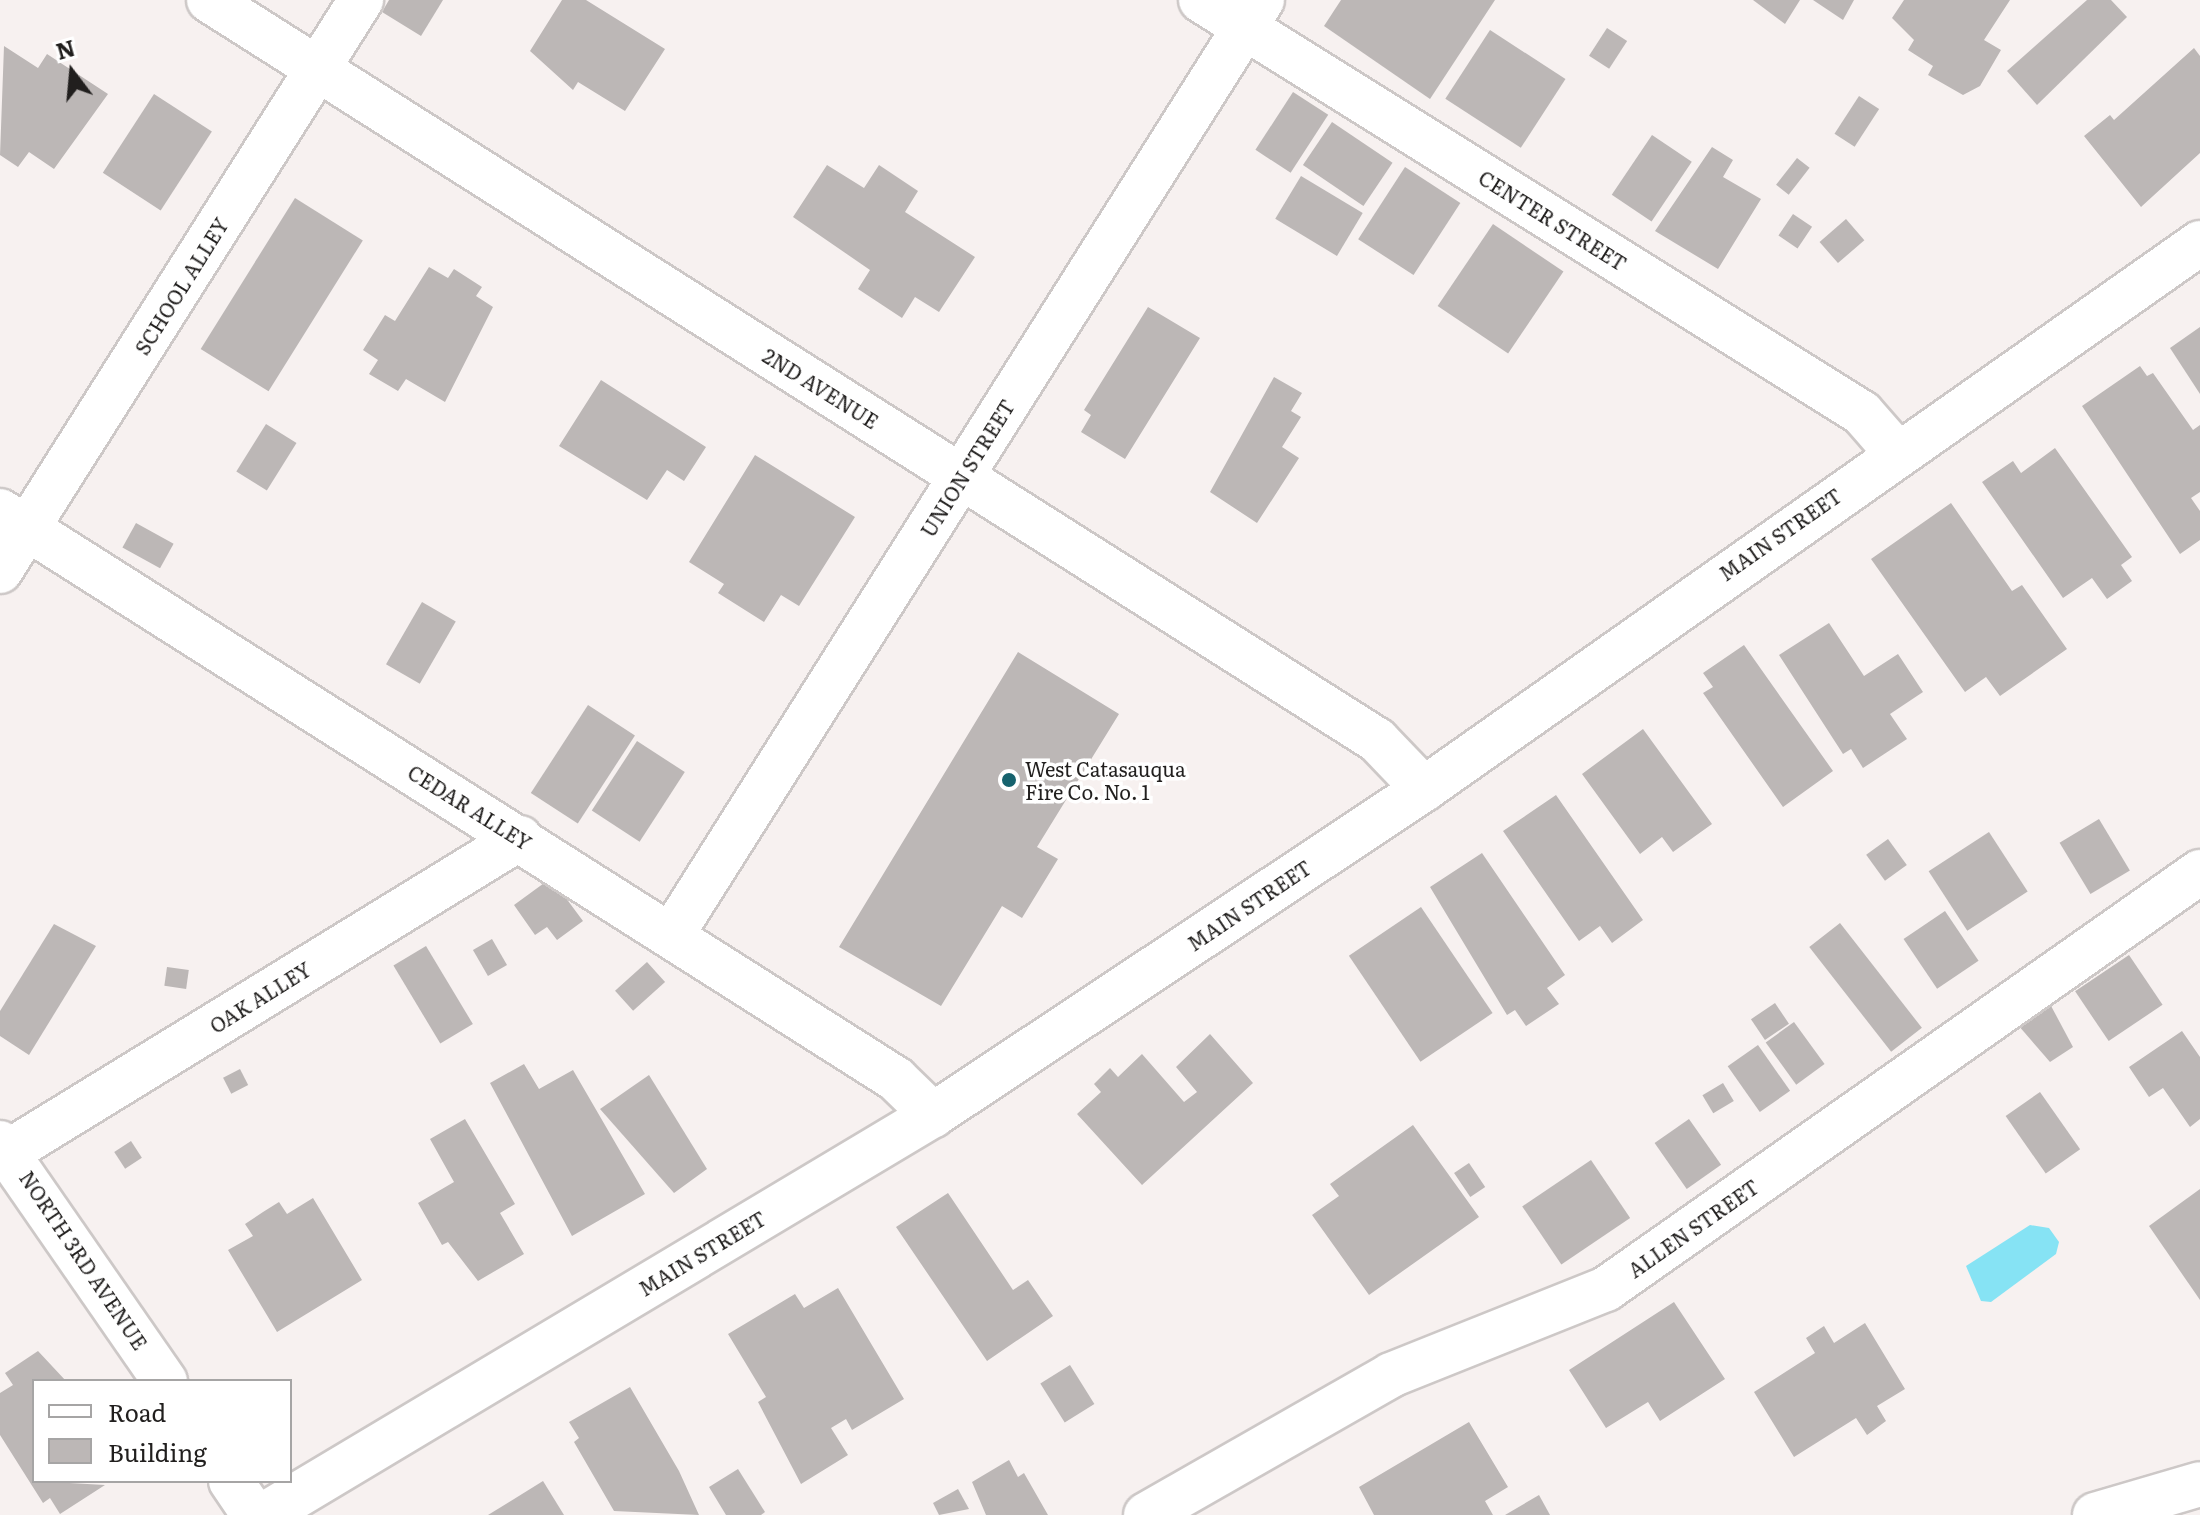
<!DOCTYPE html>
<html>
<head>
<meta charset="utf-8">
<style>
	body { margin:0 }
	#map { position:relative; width:2200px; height:1515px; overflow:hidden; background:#f7f1f0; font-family:Literata,serif }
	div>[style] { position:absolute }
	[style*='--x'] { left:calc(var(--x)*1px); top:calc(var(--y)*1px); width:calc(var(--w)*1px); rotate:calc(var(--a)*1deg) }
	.water>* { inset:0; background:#86e3f4 }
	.building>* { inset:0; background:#bcb7b6; transform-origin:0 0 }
	.roads { filter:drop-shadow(2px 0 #cdc8c7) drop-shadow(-2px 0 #cdc8c7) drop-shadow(0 2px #cdc8c7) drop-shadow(0 -2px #cdc8c7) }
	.minor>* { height:44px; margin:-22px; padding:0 22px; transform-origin:22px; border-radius:22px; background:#fff }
	.major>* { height:44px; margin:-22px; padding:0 22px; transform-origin:22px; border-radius:22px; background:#fff }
	.dots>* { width:22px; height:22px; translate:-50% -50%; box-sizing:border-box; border:4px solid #fff; border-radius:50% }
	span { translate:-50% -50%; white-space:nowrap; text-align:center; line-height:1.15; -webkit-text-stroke:7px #fff; paint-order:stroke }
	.street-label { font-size:20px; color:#211f1e }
	.poi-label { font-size:20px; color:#211f1e }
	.left { translate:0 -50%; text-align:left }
	.legend { position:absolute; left:32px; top:1379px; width:260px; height:104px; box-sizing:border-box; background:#fff; border:2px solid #a6a5a5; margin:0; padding:10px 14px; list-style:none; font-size:24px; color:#211f1e }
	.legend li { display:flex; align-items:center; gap:16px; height:40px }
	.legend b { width:40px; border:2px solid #a6a5a5 }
	.north { position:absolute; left:32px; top:32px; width:80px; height:80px; -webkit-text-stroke:6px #fff; paint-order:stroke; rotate:344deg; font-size:22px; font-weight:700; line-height:32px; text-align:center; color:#211f1e }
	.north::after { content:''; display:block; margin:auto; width:28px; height:36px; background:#211f1e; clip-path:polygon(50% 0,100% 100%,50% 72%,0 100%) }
</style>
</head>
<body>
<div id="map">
	<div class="water">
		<div style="clip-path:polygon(2030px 1225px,2049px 1228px,2059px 1242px,2056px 1254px,1991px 1302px,1981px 1301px,1966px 1266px)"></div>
	</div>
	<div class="building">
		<div style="clip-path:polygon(389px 0,443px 0,421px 36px,382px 12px)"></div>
		<div style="clip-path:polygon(562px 0,586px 0,665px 49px,625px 111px,578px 82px,573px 90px,530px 51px)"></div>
		<div style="clip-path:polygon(1341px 0,1495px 0,1430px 99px,1324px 26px)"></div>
		<div style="clip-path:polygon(1753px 0,1800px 0,1785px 24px)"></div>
		<div style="clip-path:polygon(1813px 0,1854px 0,1843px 20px)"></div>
		<div style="clip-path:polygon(1904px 0,2010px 0,1984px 40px,2001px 50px,1980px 86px,1963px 95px,1928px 75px,1933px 66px,1908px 50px,1914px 40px,1892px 18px)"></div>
		<div style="clip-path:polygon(2087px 0,2111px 0,2127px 17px,2037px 105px,2007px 71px)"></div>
		<div style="left:1607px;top:28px;width:24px;height:33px;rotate:33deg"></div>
		<div style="left:1490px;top:30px;width:90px;height:82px;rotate:33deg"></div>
		<div style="clip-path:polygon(4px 46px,38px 68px,47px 54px,108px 94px,54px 169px,29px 152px,18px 167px,0 155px)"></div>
		<div style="clip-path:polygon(2194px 48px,2200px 56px,2200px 153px,2141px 207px,2084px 136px,2110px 115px,2114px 120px)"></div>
		<div style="left:1293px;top:92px;width:42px;height:69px;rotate:33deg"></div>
		<div style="left:154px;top:94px;width:69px;height:94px;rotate:33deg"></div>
		<div style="left:1859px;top:96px;width:24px;height:45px;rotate:33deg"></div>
		<div style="left:1332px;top:122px;width:73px;height:52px;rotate:34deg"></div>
		<div style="left:1652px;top:135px;width:48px;height:72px;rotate:34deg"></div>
		<div style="clip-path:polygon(1712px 147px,1733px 160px,1723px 177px,1761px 199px,1718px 269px,1655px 231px)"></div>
		<div style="left:1797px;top:158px;width:16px;height:34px;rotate:38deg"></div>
		<div style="clip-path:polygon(827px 165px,864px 188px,879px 165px,918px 191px,905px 212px,975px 257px,939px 312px,915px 297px,902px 318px,858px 289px,870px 270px,793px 217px)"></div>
		<div style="left:1405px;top:167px;width:66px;height:86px;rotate:33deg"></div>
		<div style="left:1301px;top:176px;width:72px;height:50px;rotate:31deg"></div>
		<div style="left:295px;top:198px;width:80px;height:178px;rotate:32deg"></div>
		<div style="left:1793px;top:214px;width:23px;height:26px;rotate:34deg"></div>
		<div style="left:1846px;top:219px;width:28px;height:35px;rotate:49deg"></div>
		<div style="left:1493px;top:224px;width:85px;height:99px;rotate:34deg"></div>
		<div style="clip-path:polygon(429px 267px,448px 278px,454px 269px,482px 287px,476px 296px,493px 307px,445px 402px,406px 379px,398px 391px,369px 374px,378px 360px,363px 350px,385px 315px,395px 321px)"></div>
		<div style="clip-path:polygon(1148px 307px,1200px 338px,1125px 459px,1081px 432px,1091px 415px,1084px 410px)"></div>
		<div style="clip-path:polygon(2200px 327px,2200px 394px,2170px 348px)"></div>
		<div style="clip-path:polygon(2140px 366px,2147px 376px,2153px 373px,2193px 430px,2200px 425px,2200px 492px,2191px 498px,2200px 511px,2200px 540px,2180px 554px,2082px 406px)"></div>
		<div style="clip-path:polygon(1274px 377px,1302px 393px,1291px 411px,1301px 417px,1282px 447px,1299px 458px,1257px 523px,1210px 492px)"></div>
		<div style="clip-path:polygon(601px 380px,706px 447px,684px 481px,667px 470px,647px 500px,559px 446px)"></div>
		<div style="left:266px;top:424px;width:36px;height:56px;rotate:32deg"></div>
		<div style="clip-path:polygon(2055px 448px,2132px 557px,2121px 565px,2132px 581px,2107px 599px,2092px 578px,2063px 598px,1982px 482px,2013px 461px,2021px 473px)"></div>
		<div style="clip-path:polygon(755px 455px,855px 517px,799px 606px,781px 595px,764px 622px,718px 593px,724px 584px,689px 562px)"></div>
		<div style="clip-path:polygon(1951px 503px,2012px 591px,2022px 585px,2067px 649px,2000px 696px,1986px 677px,1965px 692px,1871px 559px)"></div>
		<div style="left:136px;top:523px;width:43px;height:28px;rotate:29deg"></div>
		<div style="left:422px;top:602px;width:39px;height:72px;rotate:30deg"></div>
		<div style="clip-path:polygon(1829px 623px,1864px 676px,1898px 654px,1923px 692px,1890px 714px,1907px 739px,1863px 768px,1851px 749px,1843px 754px,1779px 655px)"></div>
		<div style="clip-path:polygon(1744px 645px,1833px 771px,1783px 807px,1703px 693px,1713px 687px,1703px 673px)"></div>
		<div style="clip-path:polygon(1018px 652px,1119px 714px,1037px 847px,1058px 859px,1022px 918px,1002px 906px,941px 1006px,839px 947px)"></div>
		<div style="left:588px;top:705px;width:56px;height:105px;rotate:33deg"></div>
		<div style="clip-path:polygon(1643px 729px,1712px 824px,1673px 852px,1662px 837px,1640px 854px,1582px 774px)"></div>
		<div style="left:637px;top:741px;width:57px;height:83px;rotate:33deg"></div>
		<div style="clip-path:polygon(1556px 795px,1643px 920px,1612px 943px,1600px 926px,1579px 941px,1503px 831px)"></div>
		<div style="left:2099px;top:819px;width:60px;height:46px;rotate:59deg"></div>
		<div style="left:1989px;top:832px;width:71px;height:72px;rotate:57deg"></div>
		<div style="left:1888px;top:839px;width:32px;height:27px;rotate:54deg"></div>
		<div style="clip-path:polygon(1482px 853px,1565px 975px,1547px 988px,1559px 1004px,1526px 1026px,1515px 1010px,1507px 1015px,1430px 887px)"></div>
		<div style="clip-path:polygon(551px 878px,583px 921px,557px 940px,547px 927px,535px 935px,514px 905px)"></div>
		<div style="left:1421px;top:907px;width:128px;height:87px;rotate:56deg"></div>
		<div style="left:1945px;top:911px;width:60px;height:50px;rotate:56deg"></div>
		<div style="left:1840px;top:923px;width:133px;height:39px;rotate:52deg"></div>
		<div style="clip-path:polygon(54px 924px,96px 946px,29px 1055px,0 1036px,0 1011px)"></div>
		<div style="left:492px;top:939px;width:30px;height:22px;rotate:60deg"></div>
		<div style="left:426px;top:946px;width:91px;height:38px;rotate:59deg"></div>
		<div style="left:2129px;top:955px;width:60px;height:65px;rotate:56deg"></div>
		<div style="left:647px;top:962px;width:27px;height:43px;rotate:48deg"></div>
		<div style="left:167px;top:967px;width:22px;height:19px;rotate:8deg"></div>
		<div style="left:1775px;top:1003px;width:25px;height:29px;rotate:56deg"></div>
		<div style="clip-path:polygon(2050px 1004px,2073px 1047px,2050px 1062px,2018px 1025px)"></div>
		<div style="left:1794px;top:1022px;width:52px;height:35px;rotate:54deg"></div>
		<div style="clip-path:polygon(2182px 1031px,2200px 1057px,2200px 1119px,2190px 1127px,2163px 1088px,2149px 1097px,2129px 1067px)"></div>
		<div style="clip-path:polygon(1210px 1034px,1253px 1083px,1142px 1185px,1077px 1114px,1101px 1092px,1094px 1084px,1110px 1068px,1118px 1077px,1142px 1054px,1184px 1102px,1197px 1092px,1176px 1067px)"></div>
		<div style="left:1758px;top:1045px;width:56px;height:37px;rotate:55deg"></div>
		<div style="clip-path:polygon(524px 1064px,539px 1089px,573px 1070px,645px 1194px,572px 1236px,490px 1083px)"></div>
		<div style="left:240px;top:1069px;width:18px;height:19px;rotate:63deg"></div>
		<div style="clip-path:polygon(649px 1075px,707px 1169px,674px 1193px,600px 1109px)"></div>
		<div style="left:1723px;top:1083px;width:21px;height:24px;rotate:59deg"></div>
		<div style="left:2040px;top:1092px;width:70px;height:42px;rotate:55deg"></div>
		<div style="clip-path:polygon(465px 1119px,515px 1204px,500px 1213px,524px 1254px,478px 1281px,448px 1242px,442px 1245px,418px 1203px,454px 1182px,430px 1139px)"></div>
		<div style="left:1689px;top:1119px;width:56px;height:42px;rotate:55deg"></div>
		<div style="clip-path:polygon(1413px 1125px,1479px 1217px,1369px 1295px,1312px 1215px,1339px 1196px,1330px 1184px)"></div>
		<div style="left:131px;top:1141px;width:20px;height:20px;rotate:57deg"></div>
		<div style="left:1591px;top:1160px;width:70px;height:83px;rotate:56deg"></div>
		<div style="left:1469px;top:1163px;width:29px;height:18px;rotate:56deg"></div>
		<div style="clip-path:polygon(2200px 1189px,2200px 1300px,2149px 1226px)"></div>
		<div style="clip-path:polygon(948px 1193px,1013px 1290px,1028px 1280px,1053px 1316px,987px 1361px,896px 1227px)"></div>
		<div style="clip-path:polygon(313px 1198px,362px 1280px,277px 1332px,228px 1250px,253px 1236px,245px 1224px,263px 1212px,279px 1202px,287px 1214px)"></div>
		<div style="clip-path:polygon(838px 1288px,904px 1399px,852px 1430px,846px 1419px,831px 1428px,848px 1455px,801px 1484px,758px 1402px,766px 1397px,728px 1334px,795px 1294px,804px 1308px)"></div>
		<div style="clip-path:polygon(1674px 1302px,1725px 1379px,1660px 1421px,1648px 1402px,1606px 1428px,1569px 1370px)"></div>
		<div style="clip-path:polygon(1865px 1323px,1905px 1389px,1877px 1406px,1886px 1421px,1867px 1435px,1856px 1418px,1794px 1457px,1754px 1392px,1815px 1353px,1806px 1338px,1824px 1326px,1834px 1343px)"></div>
		<div style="clip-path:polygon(38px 1351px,66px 1381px,34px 1381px,34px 1481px,105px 1485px,60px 1514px,50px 1498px,43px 1503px,0 1435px,0 1393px,13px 1385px,5px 1373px)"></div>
		<div style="left:1070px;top:1365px;width:46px;height:35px;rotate:58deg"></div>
		<div style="clip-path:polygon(630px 1387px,679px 1471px,699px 1515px,614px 1511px,574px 1442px,579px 1438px,569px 1422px)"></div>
		<div style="clip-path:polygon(1469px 1422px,1508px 1487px,1485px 1501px,1493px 1515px,1374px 1515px,1359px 1487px)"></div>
		<div style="clip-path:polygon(1009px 1460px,1018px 1477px,1024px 1473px,1048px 1515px,986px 1515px,972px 1482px)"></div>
		<div style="clip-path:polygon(738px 1469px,765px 1512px,761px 1515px,726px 1515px,709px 1487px)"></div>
		<div style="clip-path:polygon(543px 1481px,564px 1515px,488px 1515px)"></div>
		<div style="clip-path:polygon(958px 1489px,969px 1509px,939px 1515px,933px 1503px)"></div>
		<div style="clip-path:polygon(1539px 1495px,1550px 1515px,1505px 1515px)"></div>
	</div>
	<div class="roads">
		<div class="minor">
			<div style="--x:209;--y:0;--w:1383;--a:32.36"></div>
			<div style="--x:1377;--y:740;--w:68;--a:46.2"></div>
			<div style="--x:1201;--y:0;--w:779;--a:32"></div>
			<div style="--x:1862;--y:413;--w:52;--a:48.9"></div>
			<div style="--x:0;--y:511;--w:1061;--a:32.37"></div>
			<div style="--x:896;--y:1079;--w:52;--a:44.2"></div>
			<div style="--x:0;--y:571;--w:676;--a:-57.7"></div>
			<div style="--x:671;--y:936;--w:1107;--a:-57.73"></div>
			<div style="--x:0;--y:1143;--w:290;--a:55.3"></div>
			<div style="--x:0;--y:1157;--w:610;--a:-31.53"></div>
			<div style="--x:231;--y:1481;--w:41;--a:55.9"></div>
			<div style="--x:1146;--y:1515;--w:282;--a:-29.7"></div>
			<div style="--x:1391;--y:1375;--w:232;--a:-21.8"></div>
			<div style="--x:1606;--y:1289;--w:726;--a:-35.07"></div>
			<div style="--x:2095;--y:1515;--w:109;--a:-16.4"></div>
		</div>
		<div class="major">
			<div style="--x:264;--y:1515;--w:779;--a:-30.88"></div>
			<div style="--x:933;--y:1115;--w:589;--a:-33.58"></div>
			<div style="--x:1424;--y:789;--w:949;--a:-35.13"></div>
		</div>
	</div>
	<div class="dots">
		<div style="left:1009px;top:780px;background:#16626d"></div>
	</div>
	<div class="street-label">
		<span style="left:1553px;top:220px;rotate:32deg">CENTER STREET</span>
		<span style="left:181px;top:286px;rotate:-58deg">SCHOOL ALLEY</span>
		<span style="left:821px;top:388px;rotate:32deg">2ND AVENUE</span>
		<span style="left:967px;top:468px;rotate:-58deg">UNION STREET</span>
		<span style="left:1780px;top:534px;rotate:-35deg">MAIN STREET</span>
		<span style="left:470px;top:807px;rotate:32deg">CEDAR ALLEY</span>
		<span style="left:1249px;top:905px;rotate:-34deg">MAIN STREET</span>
		<span style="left:260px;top:997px;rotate:-32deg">OAK ALLEY</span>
		<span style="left:1693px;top:1228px;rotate:-35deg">ALLEN STREET</span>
		<span style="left:702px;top:1253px;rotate:-31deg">MAIN STREET</span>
		<span style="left:84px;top:1260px;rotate:56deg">NORTH 3RD AVENUE</span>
	</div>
	<div class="poi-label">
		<span class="left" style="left:1025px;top:780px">West Catasauqua<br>Fire Co. No. 1</span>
	</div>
	<ul class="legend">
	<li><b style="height:10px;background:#fff"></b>Road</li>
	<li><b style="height:22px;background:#bcb7b6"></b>Building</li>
	</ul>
	<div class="north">N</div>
</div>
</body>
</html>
